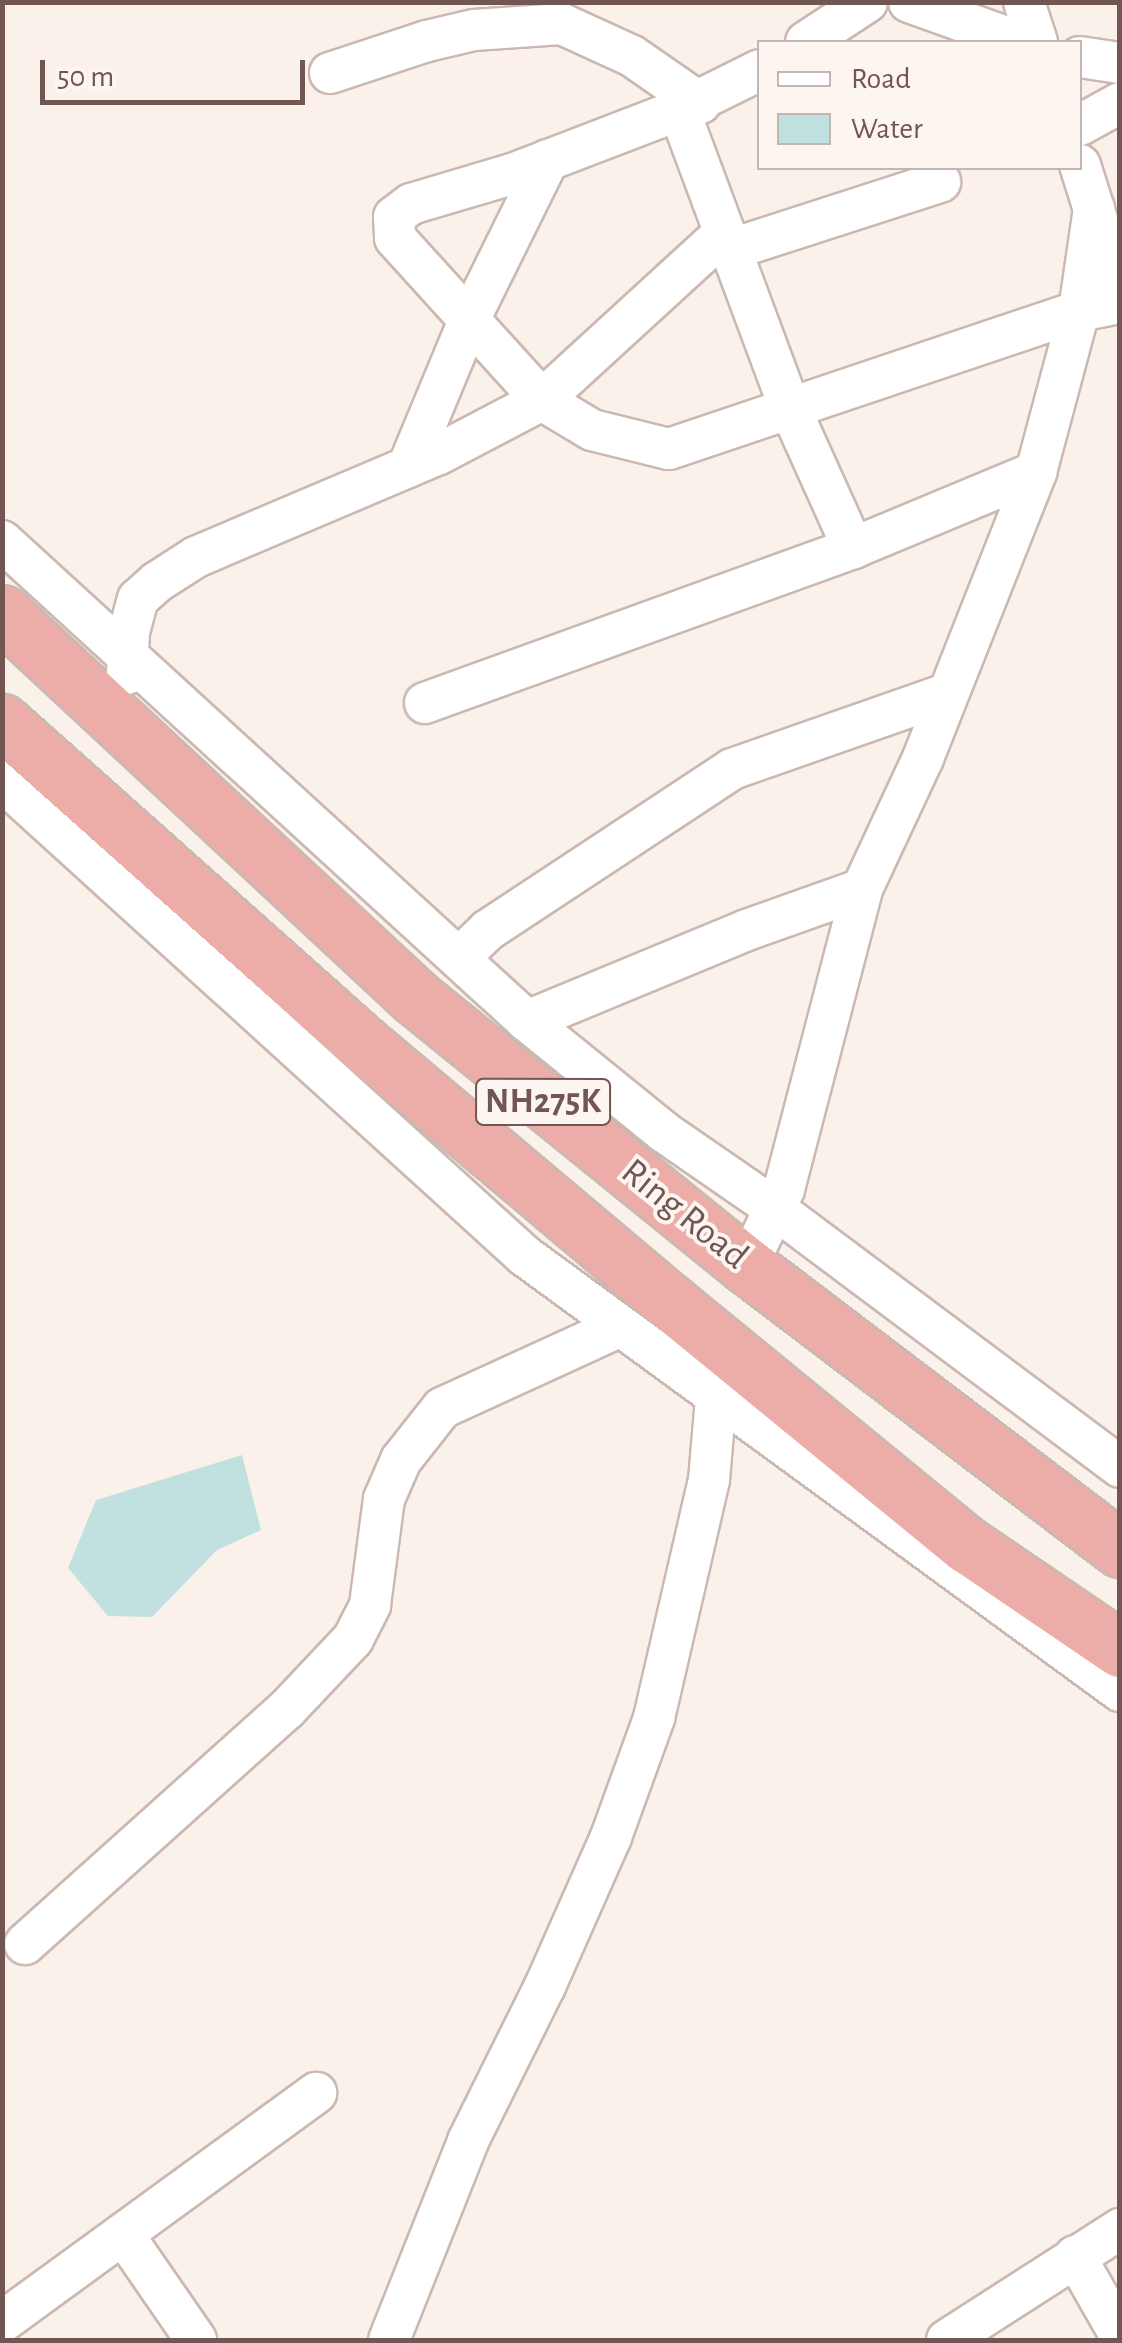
<!DOCTYPE html>
<html>
<head>
<meta charset="utf-8">
<style>
	body { margin:0 }
	#map { position:relative; width:1122px; height:2343px; overflow:hidden; background:#faf1ea; font-family:"Alegreya Sans",sans-serif }
	div>[style] { position:absolute }
	[style*='--x'] { left:calc(var(--x)*1px); top:calc(var(--y)*1px); width:calc(var(--w)*1px); rotate:calc(var(--a)*1deg) }
	.water>* { inset:0; background:#c1e1e0 }
	.roads { filter:drop-shadow(2px 0 #cbb8b1) drop-shadow(-2px 0 #cbb8b1) drop-shadow(0 2px #cbb8b1) drop-shadow(0 -2px #cbb8b1) }
	.minor>* { height:40px; margin:-20px; padding:0 20px; transform-origin:20px; border-radius:20px; background:#fff }
	.highway>* { height:55px; margin:-27.5px; padding:0 27.5px; transform-origin:27.5px; border-radius:27.5px; background:#ecada9 }
	span { translate:-50% -50%; white-space:nowrap; text-align:center; line-height:1.15; -webkit-text-stroke:8px #fdf5f0; paint-order:stroke }
	.shield-label span { padding:2px 8px; background:#fdf5f0; border:2px solid; border-radius:8px; -webkit-text-stroke-width:0 }
	.shield-label { font-size:35px; color:#725651; font-weight:700 }
	.street-label { font-size:38px; color:#725651 }
	.frame { position:absolute; inset:0; border:5px solid #725651; pointer-events:none }
	.legend { position:absolute; left:757px; top:40px; width:325px; height:130px; box-sizing:border-box; background:#fdf5f0; border:2px solid #c5b5b0; margin:0; padding:12px 18px; list-style:none; font-size:30px; color:#725651 }
	.legend li { display:flex; align-items:center; gap:20px; height:50px }
	.legend b { width:50px; border:2px solid #c5b5b0 }
	.scale { position:absolute; left:40px; top:60px; width:265px; height:45px; box-sizing:border-box; border:5px solid #725651; border-top:0; padding-left:12px; font-size:30px; line-height:35px; white-space:nowrap; color:#725651; -webkit-text-stroke:8px #fdf5f0; paint-order:stroke }
</style>
</head>
<body>
<div id="map">
	<div class="water">
		<div style="clip-path:polygon(242px 1455px,261px 1530px,217px 1550px,152px 1617px,108px 1616px,68px 1568px,96px 1500px)"></div>
	</div>
	<div class="roads">
		<div class="minor">
			<div style="--x:909;--y:2;--w:118;--a:19.8"></div>
			<div style="--x:1024;--y:2;--w:42;--a:72"></div>
			<div style="--x:806;--y:42;--w:73;--a:-33.3"></div>
			<div style="--x:1080;--y:57;--w:40;--a:8.5"></div>
			<div style="--x:760;--y:70;--w:90;--a:153.7"></div>
			<div style="--x:679;--y:110;--w:179;--a:159"></div>
			<div style="--x:512;--y:174;--w:105;--a:163.5"></div>
			<div style="--x:411;--y:204;--w:21;--a:143"></div>
			<div style="--x:394;--y:217;--w:21;--a:87"></div>
			<div style="--x:395;--y:238;--w:219;--a:47.8"></div>
			<div style="--x:542;--y:400;--w:58;--a:31"></div>
			<div style="--x:592;--y:430;--w:79;--a:13.9"></div>
			<div style="--x:669;--y:449;--w:433;--a:-18.6"></div>
			<div style="--x:1079;--y:311;--w:42;--a:-11"></div>
			<div style="--x:330;--y:73;--w:102;--a:-18.3"></div>
			<div style="--x:427;--y:41;--w:48;--a:-13.2"></div>
			<div style="--x:474;--y:30;--w:88;--a:-3.9"></div>
			<div style="--x:562;--y:24;--w:77;--a:24.6"></div>
			<div style="--x:632;--y:56;--w:83;--a:34.7"></div>
			<div style="--x:679;--y:110;--w:316;--a:69.6"></div>
			<div style="--x:789;--y:406;--w:156;--a:65.7"></div>
			<div style="--x:1080;--y:125;--w:46;--a:-28.8"></div>
			<div style="--x:1080;--y:165;--w:134;--a:72.6"></div>
			<div style="--x:729;--y:250;--w:222;--a:-17.9"></div>
			<div style="--x:408;--y:467;--w:164;--a:-67.4"></div>
			<div style="--x:471;--y:316;--w:174;--a:-63.7"></div>
			<div style="--x:2;--y:541;--w:711;--a:42.44"></div>
			<div style="--x:527;--y:1021;--w:176;--a:39"></div>
			<div style="--x:664;--y:1132;--w:134;--a:34.6"></div>
			<div style="--x:774;--y:1208;--w:432;--a:36.8"></div>
			<div style="--x:127;--y:674;--w:42;--a:-87.3"></div>
			<div style="--x:129;--y:632;--w:34;--a:-75"></div>
			<div style="--x:138;--y:599;--w:25;--a:-42"></div>
			<div style="--x:157;--y:582;--w:46;--a:-32.7"></div>
			<div style="--x:196;--y:557;--w:264;--a:-23"></div>
			<div style="--x:439;--y:454;--w:116;--a:-27.7"></div>
			<div style="--x:542;--y:400;--w:246;--a:-42.5"></div>
			<div style="--x:425;--y:703;--w:455;--a:-19.9"></div>
			<div style="--x:853;--y:548;--w:198;--a:-22.6"></div>
			<div style="--x:2;--y:781;--w:707;--a:42.25"></div>
			<div style="--x:525;--y:1256;--w:737;--a:36.17"></div>
			<div style="--x:459;--y:958;--w:40;--a:-44"></div>
			<div style="--x:488;--y:930;--w:292;--a:-33.4"></div>
			<div style="--x:732;--y:769;--w:227;--a:-19.3"></div>
			<div style="--x:527;--y:1021;--w:238;--a:-22.5"></div>
			<div style="--x:747;--y:930;--w:122;--a:-19.6"></div>
			<div style="--x:747;--y:1266;--w:85;--a:-64.3"></div>
			<div style="--x:784;--y:1189;--w:310;--a:-75.4"></div>
			<div style="--x:862;--y:889;--w:145;--a:-65"></div>
			<div style="--x:923;--y:758;--w:308;--a:-68.4"></div>
			<div style="--x:1036;--y:472;--w:167;--a:-75"></div>
			<div style="--x:1079;--y:311;--w:104;--a:-81.7"></div>
			<div style="--x:25;--y:1944;--w:351;--a:-41.9"></div>
			<div style="--x:286;--y:1710;--w:98;--a:-46.7"></div>
			<div style="--x:353;--y:1639;--w:38;--a:-63"></div>
			<div style="--x:370;--y:1605;--w:107;--a:-82.5"></div>
			<div style="--x:384;--y:1499;--w:43;--a:-66.4"></div>
			<div style="--x:401;--y:1460;--w:66;--a:-51.7"></div>
			<div style="--x:442;--y:1408;--w:195;--a:-24.6"></div>
			<div style="--x:123;--y:2234;--w:129;--a:55.4"></div>
			<div style="--x:1075;--y:2256;--w:91;--a:60.3"></div>
			<div style="--x:2;--y:2322;--w:389;--a:-36.1"></div>
			<div style="--x:389;--y:2340;--w:214;--a:-68.3"></div>
			<div style="--x:468;--y:2141;--w:173;--a:-63.6"></div>
			<div style="--x:545;--y:1986;--w:163;--a:-66.1"></div>
			<div style="--x:611;--y:1837;--w:127;--a:-70.1"></div>
			<div style="--x:654;--y:1718;--w:244;--a:-77"></div>
			<div style="--x:709;--y:1480;--w:104;--a:-85.1"></div>
			<div style="--x:947;--y:2340;--w:206;--a:-32.7"></div>
		</div>
		<div class="highway">
			<div style="--x:2;--y:613;--w:565;--a:42.92"></div>
			<div style="--x:416;--y:998;--w:426;--a:39"></div>
			<div style="--x:747;--y:1266;--w:468;--a:37.2"></div>
			<div style="--x:2;--y:722;--w:497;--a:41.7"></div>
			<div style="--x:373;--y:1052;--w:390;--a:40.1"></div>
			<div style="--x:671;--y:1303;--w:382;--a:39.3"></div>
			<div style="--x:967;--y:1545;--w:185;--a:34.2"></div>
		</div>
	</div>
	<div class="shield-label">
		<span style="left:543px;top:1102px">NH275K</span>
	</div>
	<div class="street-label">
		<span style="left:684px;top:1215px;rotate:39deg">Ring Road</span>
	</div>
	<div class="frame"></div>
	<ul class="legend">
	<li><b style="height:12px;background:#fff"></b>Road</li>
	<li><b style="height:28px;background:#c1e1e0"></b>Water</li>
	</ul>
	<div class="scale">50 m</div>
</div>
</body>
</html>
